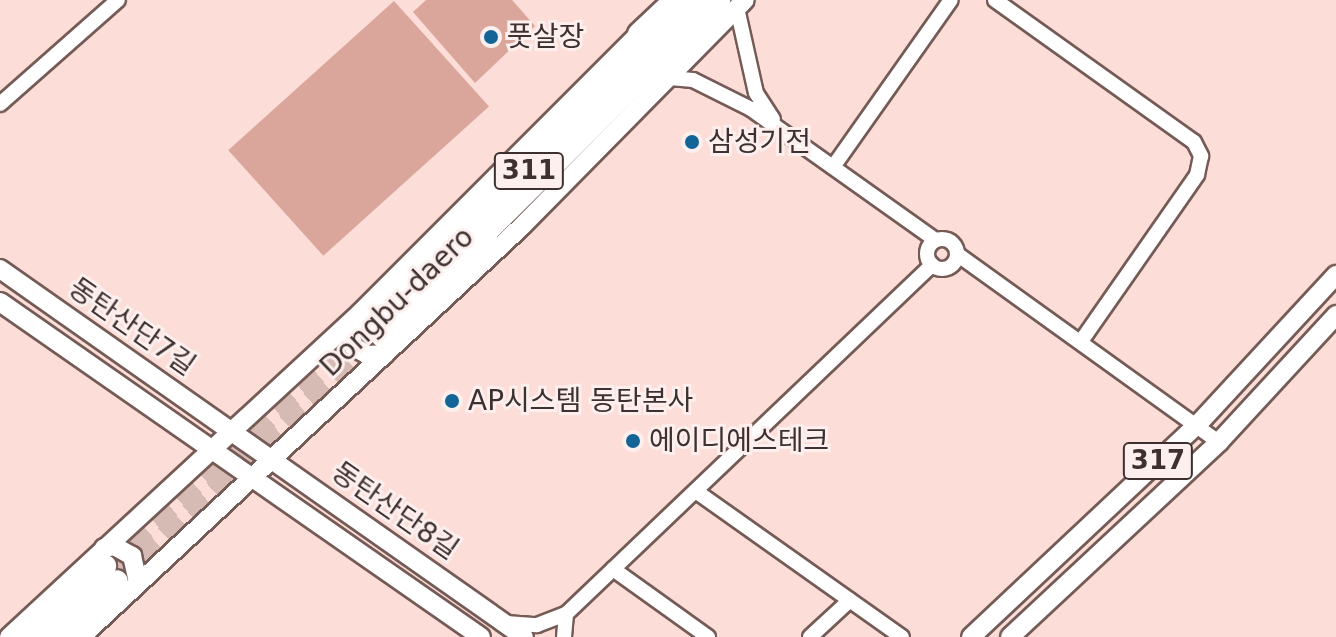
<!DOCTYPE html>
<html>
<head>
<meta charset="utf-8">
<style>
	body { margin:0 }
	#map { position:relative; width:1336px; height:637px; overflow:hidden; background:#fcddd7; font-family:"DejaVu Sans","Noto Sans KR",sans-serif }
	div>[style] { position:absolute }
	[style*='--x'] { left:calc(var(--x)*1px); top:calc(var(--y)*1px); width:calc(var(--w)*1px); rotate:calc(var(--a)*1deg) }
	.green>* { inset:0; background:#daa69b; transform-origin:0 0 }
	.highway-tunnel>* { height:22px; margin-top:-11px; transform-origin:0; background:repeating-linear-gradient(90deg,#d6bbb5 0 22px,transparent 0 33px) }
	.roads { filter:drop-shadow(2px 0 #755b56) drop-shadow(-2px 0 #755b56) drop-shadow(0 2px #755b56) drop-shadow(0 -2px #755b56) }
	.minor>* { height:14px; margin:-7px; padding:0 7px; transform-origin:7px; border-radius:7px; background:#fff }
	.minor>.ring { margin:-7px; padding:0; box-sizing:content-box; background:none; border:14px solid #fff; border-radius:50% }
	.major>* { height:18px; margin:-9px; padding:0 9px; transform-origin:9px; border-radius:9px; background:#fff }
	.highway>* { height:22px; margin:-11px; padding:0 11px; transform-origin:11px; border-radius:11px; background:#fff }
	.dots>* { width:22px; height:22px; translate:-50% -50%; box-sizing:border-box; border:4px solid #fcefed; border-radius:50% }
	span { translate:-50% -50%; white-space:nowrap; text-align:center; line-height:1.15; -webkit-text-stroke:6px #fcefed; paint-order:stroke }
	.shield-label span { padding:2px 6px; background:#fcefed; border:2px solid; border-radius:6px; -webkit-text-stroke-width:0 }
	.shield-label { font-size:26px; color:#3d312f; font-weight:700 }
	.poi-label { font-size:28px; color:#3d312f }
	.left { translate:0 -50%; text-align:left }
	.street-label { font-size:28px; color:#3d312f }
</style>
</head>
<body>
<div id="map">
	<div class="green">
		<div style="clip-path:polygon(426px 0,512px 0,535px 26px,475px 83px,413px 12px)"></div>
		<div style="left:394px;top:1px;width:142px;height:223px;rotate:48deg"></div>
	</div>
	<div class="highway-tunnel">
		<div style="--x:105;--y:566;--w:359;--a:-42.2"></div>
		<div style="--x:117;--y:581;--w:361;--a:-42.8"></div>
	</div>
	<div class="roads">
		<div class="minor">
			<div style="--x:995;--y:0;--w:244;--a:35.5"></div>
			<div style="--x:1194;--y:142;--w:16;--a:63"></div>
			<div style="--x:1201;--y:156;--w:19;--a:102"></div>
			<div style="--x:1197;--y:175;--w:203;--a:124.9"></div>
			<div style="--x:737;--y:8;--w:87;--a:77.4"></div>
			<div style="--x:756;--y:93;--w:31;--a:57"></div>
			<div style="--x:670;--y:78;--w:23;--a:5"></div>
			<div style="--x:693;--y:80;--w:65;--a:26.6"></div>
			<div style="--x:751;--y:109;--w:226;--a:35.4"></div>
			<div style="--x:0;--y:104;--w:157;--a:-41.4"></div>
			<div style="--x:833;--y:167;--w:204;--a:-54.8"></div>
			<div class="ring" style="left:927px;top:239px;width:16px;height:16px"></div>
			<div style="--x:957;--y:254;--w:322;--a:35.7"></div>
			<div style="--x:697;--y:492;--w:251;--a:35.3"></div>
			<div style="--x:613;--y:569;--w:117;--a:35.6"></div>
			<div style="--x:506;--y:623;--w:31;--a:4"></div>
			<div style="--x:537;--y:625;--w:31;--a:-21"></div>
			<div style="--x:566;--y:614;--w:506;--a:-43.64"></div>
			<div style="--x:564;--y:637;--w:23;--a:-85"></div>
			<div style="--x:810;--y:637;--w:54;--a:-42.8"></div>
		</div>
		<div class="major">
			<div style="--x:0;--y:269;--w:640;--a:35.08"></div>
			<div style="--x:0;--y:302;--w:586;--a:34.86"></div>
			<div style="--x:357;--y:318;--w:15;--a:122"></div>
			<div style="--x:349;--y:331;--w:17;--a:73"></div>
			<div style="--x:354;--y:347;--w:16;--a:30"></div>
			<div style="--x:368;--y:355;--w:17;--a:-3"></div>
			<div style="--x:104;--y:548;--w:10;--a:-11"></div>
			<div style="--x:114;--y:546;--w:21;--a:29"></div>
			<div style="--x:132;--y:556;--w:28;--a:77"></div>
			<div style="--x:9;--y:637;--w:479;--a:-42.7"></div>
			<div style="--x:361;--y:312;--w:404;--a:-45"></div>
			<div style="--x:81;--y:637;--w:603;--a:-42.98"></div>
			<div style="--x:522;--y:226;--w:317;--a:-45.4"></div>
			<div style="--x:971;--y:637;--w:313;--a:-43.2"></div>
			<div style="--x:1199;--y:423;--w:202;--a:-47.2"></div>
			<div style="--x:1010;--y:637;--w:286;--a:-43"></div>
			<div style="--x:1219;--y:442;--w:173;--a:-47.3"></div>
		</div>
		<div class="highway">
			<div style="--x:639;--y:34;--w:44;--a:-43.2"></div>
			<div style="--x:371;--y:325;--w:209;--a:-44"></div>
			<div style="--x:521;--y:180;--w:250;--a:-46.1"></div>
			<div style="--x:382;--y:336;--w:476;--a:-44.9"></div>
			<div style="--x:32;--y:637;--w:102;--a:-44.2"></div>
			<div style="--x:58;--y:637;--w:81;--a:-43.5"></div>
		</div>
	</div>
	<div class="dots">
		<div style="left:491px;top:37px;background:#126596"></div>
		<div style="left:692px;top:142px;background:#126596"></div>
		<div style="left:452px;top:401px;background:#126596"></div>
		<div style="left:633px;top:441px;background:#126596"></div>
	</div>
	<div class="shield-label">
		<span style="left:529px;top:171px">311</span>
		<span style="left:1158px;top:461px">317</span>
	</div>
	<div class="poi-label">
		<span class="left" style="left:507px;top:37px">풋살장</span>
		<span class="left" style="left:708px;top:142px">삼성기전</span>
		<span class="left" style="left:468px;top:401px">AP시스템 동탄본사</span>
		<span class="left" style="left:649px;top:441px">에이디에스테크</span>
	</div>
	<div class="street-label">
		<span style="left:397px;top:302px;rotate:-44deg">Dongbu-daero</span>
		<span style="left:132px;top:327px;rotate:35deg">동탄산단7길</span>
		<span style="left:395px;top:511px;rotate:35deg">동탄산단8길</span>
	</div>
</div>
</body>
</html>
